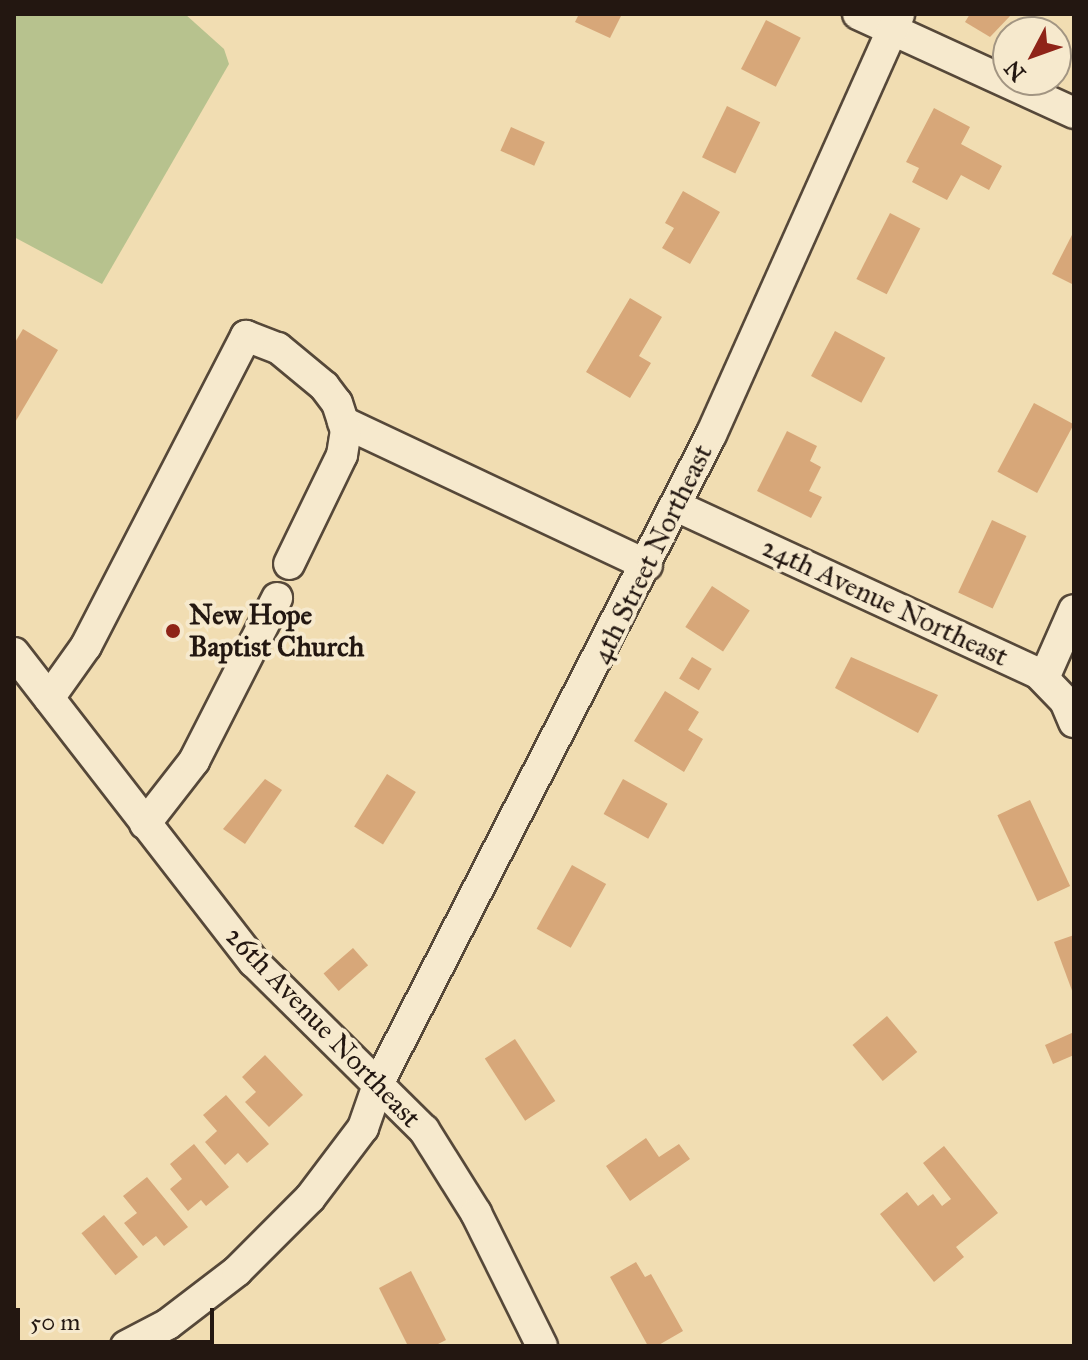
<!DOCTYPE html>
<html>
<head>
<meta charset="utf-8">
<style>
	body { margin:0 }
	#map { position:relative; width:1088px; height:1360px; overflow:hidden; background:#f1ddb2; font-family:"IM FELL Great Primer",serif }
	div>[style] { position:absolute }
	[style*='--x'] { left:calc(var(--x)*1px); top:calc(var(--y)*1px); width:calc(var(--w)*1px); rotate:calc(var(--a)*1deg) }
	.green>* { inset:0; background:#b7c28e }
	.building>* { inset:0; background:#d7a779; transform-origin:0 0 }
	.roads { filter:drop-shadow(2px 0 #564839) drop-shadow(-2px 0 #564839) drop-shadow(0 2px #564839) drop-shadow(0 -2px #564839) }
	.minor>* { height:30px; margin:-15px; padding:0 15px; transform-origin:15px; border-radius:15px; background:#f6e9cd }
	.dots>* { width:22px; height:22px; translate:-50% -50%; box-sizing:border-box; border:4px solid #f6e9cd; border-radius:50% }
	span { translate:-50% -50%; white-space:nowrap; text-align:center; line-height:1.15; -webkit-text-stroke:8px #f6e9cd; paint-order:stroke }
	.street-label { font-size:28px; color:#231711 }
	.poi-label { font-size:28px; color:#231711; font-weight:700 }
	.left { translate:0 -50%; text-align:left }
	.frame { position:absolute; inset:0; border:16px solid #231711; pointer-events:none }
	.north { position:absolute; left:992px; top:16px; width:80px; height:80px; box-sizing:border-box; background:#f6e9cd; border:2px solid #a29582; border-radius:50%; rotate:229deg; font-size:22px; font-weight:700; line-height:32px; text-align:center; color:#231711 }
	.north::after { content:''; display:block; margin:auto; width:28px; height:36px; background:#8f2418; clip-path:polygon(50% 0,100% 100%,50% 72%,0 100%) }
	.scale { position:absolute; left:16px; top:1308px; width:198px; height:36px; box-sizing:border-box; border:4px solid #231711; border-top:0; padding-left:10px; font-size:24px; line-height:28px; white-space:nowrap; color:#231711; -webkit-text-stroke:6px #f6e9cd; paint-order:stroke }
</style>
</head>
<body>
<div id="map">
	<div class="green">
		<div style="clip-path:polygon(14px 14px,185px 14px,224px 49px,229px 64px,102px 284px,14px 237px)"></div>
	</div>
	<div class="building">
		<div style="clip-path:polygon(579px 14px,622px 14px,610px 38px,575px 22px)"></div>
		<div style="clip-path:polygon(970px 14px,1012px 14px,990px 37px,965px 22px)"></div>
		<div style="left:766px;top:20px;width:39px;height:55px;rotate:27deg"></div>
		<div style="left:727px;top:106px;width:37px;height:57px;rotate:26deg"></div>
		<div style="clip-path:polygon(934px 108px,970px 127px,961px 144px,1002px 166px,989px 190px,961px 175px,947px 200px,912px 182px,919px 168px,906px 162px)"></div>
		<div style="left:511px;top:127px;width:37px;height:26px;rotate:24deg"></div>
		<div style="clip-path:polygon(683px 191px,720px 212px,690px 264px,662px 248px,674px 228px,665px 223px)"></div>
		<div style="left:890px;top:213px;width:34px;height:74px;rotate:27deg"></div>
		<div style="clip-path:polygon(1074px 231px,1074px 285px,1052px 274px)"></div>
		<div style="clip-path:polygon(630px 298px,662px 317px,639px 356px,651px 363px,630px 398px,586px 372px)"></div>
		<div style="clip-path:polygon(23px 329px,58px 350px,14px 424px,14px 344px)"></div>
		<div style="left:835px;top:331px;width:57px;height:51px;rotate:28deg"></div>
		<div style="left:1034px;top:403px;width:45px;height:78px;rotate:28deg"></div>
		<div style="clip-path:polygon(787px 431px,817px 446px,810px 461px,821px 467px,809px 491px,822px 497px,811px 518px,757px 491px)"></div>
		<div style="left:992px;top:520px;width:38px;height:80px;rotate:25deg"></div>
		<div style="left:712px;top:586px;width:45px;height:49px;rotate:33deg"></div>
		<div style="left:692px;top:657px;width:23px;height:25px;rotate:31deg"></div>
		<div style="clip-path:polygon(851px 657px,938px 695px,918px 733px,835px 688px)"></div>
		<div style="clip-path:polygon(665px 691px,699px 712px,688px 730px,703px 739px,684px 772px,634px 741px)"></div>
		<div style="left:387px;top:774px;width:34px;height:62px;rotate:32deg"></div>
		<div style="clip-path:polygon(265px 779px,282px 790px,245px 844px,223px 829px)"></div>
		<div style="left:623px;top:779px;width:51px;height:40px;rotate:29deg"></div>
		<div style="left:1030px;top:800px;width:95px;height:36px;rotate:65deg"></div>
		<div style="left:572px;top:865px;width:39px;height:73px;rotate:29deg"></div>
		<div style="clip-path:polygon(1074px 935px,1074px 996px,1054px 942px)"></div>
		<div style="left:353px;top:948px;width:23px;height:39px;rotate:49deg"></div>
		<div style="left:887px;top:1016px;width:47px;height:45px;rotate:50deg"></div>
		<div style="clip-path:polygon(1074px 1032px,1074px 1055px,1053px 1064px,1045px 1045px)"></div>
		<div style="left:515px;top:1039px;width:74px;height:36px;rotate:57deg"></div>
		<div style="clip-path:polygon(265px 1055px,303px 1095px,269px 1127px,245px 1102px,256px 1092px,242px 1077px)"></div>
		<div style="clip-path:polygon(226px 1095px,269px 1144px,247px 1163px,238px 1153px,225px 1165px,205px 1142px,217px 1131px,203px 1115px)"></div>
		<div style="clip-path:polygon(646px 1138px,659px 1157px,679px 1144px,690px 1159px,630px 1201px,606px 1166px)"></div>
		<div style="clip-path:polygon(194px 1144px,229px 1187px,206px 1206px,201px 1200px,188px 1211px,170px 1189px,182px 1179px,170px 1164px)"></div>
		<div style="clip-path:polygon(944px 1146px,998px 1213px,956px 1247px,964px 1257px,934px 1282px,880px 1214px,907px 1192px,918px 1206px,933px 1194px,942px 1206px,951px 1199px,923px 1163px)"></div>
		<div style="clip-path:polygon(147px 1177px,188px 1227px,164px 1246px,156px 1236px,143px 1246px,124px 1223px,137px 1213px,123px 1196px)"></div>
		<div style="left:104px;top:1215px;width:54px;height:29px;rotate:51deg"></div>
		<div style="clip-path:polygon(636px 1262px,645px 1277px,651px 1274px,683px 1331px,657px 1346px,648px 1346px,610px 1277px)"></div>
		<div style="clip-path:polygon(411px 1271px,446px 1340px,434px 1346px,408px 1346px,379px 1288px)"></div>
	</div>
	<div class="roads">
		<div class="minor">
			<div style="--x:858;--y:14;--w:238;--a:24.6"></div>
			<div style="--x:343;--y:422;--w:336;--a:25.2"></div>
			<div style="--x:676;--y:506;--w:399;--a:24.8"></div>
			<div style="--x:1038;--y:673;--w:39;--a:46"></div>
			<div style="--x:1065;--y:701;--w:23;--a:67"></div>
			<div style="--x:14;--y:653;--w:391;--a:52.2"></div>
			<div style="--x:254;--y:962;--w:239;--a:44.7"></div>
			<div style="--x:424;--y:1130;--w:98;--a:57.9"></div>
			<div style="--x:476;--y:1213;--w:148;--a:63.6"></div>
			<div style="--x:1044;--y:678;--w:74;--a:-66.2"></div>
			<div style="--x:49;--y:698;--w:64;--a:-54.6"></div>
			<div style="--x:86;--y:646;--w:349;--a:-62.7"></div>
			<div style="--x:246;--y:336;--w:34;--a:21"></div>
			<div style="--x:278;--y:348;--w:60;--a:39.6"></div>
			<div style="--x:324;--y:386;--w:21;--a:53"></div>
			<div style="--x:337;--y:403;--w:28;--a:72"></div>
			<div style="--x:346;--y:430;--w:25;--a:99"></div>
			<div style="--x:342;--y:455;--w:121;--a:115.9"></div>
			<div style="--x:145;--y:824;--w:80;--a:-52.1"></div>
			<div style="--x:194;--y:761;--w:183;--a:-63"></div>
			<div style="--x:126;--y:1346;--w:47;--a:-27.6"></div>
			<div style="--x:168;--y:1324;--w:87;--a:-37.5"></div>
			<div style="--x:237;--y:1271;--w:103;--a:-45"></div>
			<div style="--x:310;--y:1198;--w:88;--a:-52.9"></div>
			<div style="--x:363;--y:1128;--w:49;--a:-70.8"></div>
			<div style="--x:379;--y:1082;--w:727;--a:-62.84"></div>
			<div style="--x:711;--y:435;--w:461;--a:-65.9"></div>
		</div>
	</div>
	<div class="dots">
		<div style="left:173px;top:631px;background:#8f2418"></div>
	</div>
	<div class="street-label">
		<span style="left:652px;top:554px;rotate:-64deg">4th Street Northeast</span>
		<span style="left:885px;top:602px;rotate:25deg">24th Avenue Northeast</span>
		<span style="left:323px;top:1027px;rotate:46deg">26th Avenue Northeast</span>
	</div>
	<div class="poi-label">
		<span class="left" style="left:189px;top:631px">New Hope<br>Baptist Church</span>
	</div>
	<div class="frame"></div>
	<div class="north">N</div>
	<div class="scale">50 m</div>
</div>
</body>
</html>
